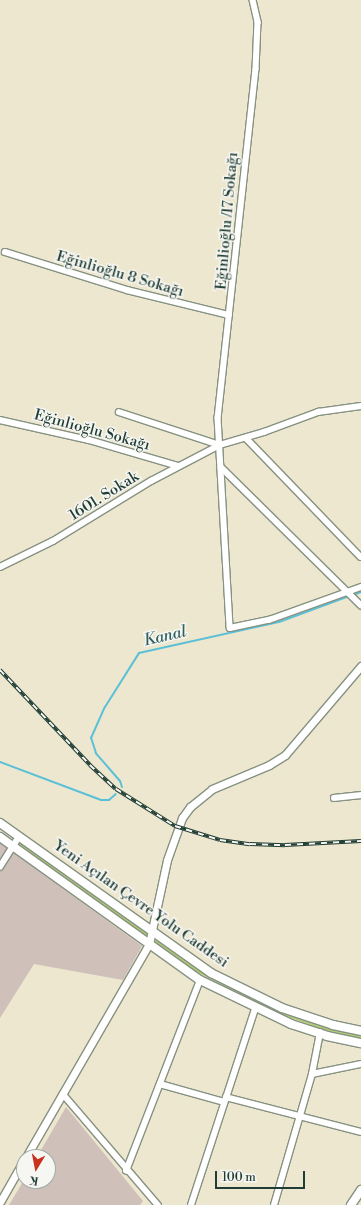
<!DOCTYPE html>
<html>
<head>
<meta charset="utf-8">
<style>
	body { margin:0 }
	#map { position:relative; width:361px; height:1205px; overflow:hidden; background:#eee7cf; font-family:"Libre Bodoni",serif }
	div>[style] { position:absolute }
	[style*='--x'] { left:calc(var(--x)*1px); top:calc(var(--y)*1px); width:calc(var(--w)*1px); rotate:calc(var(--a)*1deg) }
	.industrial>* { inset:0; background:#cfc0ba }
	.green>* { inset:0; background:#b0ca70 }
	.stream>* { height:2px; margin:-1px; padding:0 1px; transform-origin:1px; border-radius:1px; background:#5ac0d7 }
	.roads { filter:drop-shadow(1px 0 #869282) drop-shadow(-1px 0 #869282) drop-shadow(0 1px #869282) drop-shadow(0 -1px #869282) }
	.minor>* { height:5.5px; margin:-2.75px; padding:0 2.75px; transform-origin:2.75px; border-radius:2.75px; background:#fff }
	.tertiary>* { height:7px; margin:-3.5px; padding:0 3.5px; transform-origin:3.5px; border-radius:3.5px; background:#fff }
	.secondary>* { height:8px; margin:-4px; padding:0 4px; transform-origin:4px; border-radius:4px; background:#fff }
	.rail>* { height:3.5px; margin-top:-1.75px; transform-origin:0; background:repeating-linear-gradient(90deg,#f6f6f2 0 6px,#1f3d34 0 12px); box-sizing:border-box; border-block:1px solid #1f3d34 }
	span { translate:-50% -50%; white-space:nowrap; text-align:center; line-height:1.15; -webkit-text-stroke:3px #f6f6f2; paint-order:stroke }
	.street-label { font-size:15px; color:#1f3d34 }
	.water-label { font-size:16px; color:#2e5e5d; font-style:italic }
	.north { position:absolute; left:16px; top:1149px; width:40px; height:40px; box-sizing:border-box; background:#f6f6f2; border:1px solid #a0aca6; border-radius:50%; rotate:190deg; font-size:11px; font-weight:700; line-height:16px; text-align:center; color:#1f3d34 }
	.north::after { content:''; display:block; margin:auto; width:14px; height:18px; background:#c8321e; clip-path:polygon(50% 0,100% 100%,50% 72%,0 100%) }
	.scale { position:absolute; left:215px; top:1171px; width:90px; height:18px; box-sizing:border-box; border:2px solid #1f3d34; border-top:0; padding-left:5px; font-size:12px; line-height:14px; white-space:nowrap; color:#1f3d34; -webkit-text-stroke:3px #f6f6f2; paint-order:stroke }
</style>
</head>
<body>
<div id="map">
	<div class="industrial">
		<div style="clip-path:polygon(0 843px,142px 946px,123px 980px,34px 964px,0 1018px)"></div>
		<div style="clip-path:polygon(66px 1107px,143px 1201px,140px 1205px,9px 1205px,24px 1180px,48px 1181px,48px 1157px,37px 1157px)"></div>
	</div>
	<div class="green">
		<div style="clip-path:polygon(20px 841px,57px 868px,149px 935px,147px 938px,55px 871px,18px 844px)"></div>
		<div style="clip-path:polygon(156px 940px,197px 969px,259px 1002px,316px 1024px,361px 1035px,361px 1039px,325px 1030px,272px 1011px,193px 970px,153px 943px)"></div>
	</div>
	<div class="stream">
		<div style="--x:356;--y:594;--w:5;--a:-22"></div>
		<div style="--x:0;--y:762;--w:108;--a:20.6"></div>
		<div style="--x:101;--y:800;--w:8;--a:0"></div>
		<div style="--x:109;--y:800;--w:9;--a:-41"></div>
		<div style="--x:122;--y:787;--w:6;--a:-108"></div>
		<div style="--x:120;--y:781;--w:37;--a:-131"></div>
		<div style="--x:96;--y:753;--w:16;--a:-108"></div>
		<div style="--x:91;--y:738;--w:34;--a:-66"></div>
		<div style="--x:105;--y:707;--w:64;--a:-57.8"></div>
		<div style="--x:139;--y:653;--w:143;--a:-12.5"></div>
		<div style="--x:279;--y:622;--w:72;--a:-20.2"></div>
	</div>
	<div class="roads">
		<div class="minor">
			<div style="--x:253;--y:0;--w:23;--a:77"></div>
			<div style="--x:258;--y:22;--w:47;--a:92.4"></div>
			<div style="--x:256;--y:69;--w:351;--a:96.2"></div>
			<div style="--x:218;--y:418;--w:210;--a:86.7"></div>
			<div style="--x:230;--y:628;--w:40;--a:-12"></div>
			<div style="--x:269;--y:620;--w:98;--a:-19.7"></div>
			<div style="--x:5;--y:252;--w:128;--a:17.3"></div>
			<div style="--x:127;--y:290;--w:105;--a:13.8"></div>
			<div style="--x:119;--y:412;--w:106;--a:18.1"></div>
			<div style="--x:0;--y:420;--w:91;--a:12.7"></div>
			<div style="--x:89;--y:440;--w:93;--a:16.3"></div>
			<div style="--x:246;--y:438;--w:165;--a:46"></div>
			<div style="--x:221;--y:467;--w:197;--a:44.6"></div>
			<div style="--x:0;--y:567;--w:59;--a:-26.1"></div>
			<div style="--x:53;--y:541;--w:115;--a:-31.5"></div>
			<div style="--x:151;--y:481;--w:78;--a:-27.6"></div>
			<div style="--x:220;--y:445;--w:46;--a:-16.5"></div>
			<div style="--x:264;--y:432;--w:58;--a:-20.3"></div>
			<div style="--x:318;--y:412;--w:43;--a:-7.9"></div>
			<div style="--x:334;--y:798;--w:27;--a:-6"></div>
			<div style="--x:0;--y:867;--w:36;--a:-58"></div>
			<div style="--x:312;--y:1074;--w:42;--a:-79"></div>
			<div style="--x:160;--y:1084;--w:66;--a:15.7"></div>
			<div style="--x:63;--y:1094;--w:146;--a:49.4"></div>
			<div style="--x:226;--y:1097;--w:139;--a:14.5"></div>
			<div style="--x:126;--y:1171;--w:205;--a:-68.8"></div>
			<div style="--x:191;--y:1205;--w:206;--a:-71.9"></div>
			<div style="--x:274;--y:1205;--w:136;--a:-73.8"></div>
			<div style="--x:312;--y:1074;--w:50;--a:-11.5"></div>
		</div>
		<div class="tertiary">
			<div style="--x:26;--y:1157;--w:246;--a:-60"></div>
			<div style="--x:149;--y:944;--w:86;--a:-77.9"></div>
			<div style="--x:167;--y:860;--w:45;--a:-70.3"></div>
			<div style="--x:182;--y:818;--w:14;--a:-54"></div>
			<div style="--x:190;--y:807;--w:28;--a:-39"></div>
			<div style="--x:212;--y:789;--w:62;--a:-22.8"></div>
			<div style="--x:269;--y:765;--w:19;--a:-32"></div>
			<div style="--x:285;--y:755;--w:117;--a:-49.5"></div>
			<div style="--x:0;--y:1202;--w:48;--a:-60.3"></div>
		</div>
		<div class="secondary">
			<div style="--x:0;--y:823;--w:259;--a:35.4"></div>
			<div style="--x:211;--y:973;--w:79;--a:26.2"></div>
			<div style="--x:282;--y:1008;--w:54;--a:18.4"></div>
			<div style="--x:333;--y:1025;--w:29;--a:12"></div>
			<div style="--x:0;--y:837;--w:246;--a:35.6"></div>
			<div style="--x:200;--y:980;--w:101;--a:25.8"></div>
			<div style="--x:291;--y:1024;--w:38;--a:18"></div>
			<div style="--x:327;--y:1036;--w:35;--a:12"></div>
			<div style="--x:351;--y:1205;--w:18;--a:-56"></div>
		</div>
	</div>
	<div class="rail">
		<div style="--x:0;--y:670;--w:131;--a:46.5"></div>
		<div style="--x:90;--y:765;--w:35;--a:43"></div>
		<div style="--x:116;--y:789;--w:70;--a:32.1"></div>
		<div style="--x:175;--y:826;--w:47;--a:17.3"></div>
		<div style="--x:220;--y:840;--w:30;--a:8"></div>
		<div style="--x:250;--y:844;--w:35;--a:2"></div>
		<div style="--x:285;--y:845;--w:76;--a:-3"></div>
	</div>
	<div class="street-label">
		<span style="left:227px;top:221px;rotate:-85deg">Eğinlioğlu /17 Sokağı</span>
		<span style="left:120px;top:274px;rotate:16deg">Eğinlioğlu 8 Sokağı</span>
		<span style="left:92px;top:430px;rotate:15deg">Eğinlioğlu Sokağı</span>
		<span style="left:104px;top:496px;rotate:-32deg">1601. Sokak</span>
		<span style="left:141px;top:904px;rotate:35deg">Yeni Açılan Çevre Yolu Caddesi</span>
	</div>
	<div class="water-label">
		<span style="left:165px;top:636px;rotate:-13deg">Kanal</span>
	</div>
	<div class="north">K</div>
	<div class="scale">100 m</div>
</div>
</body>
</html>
